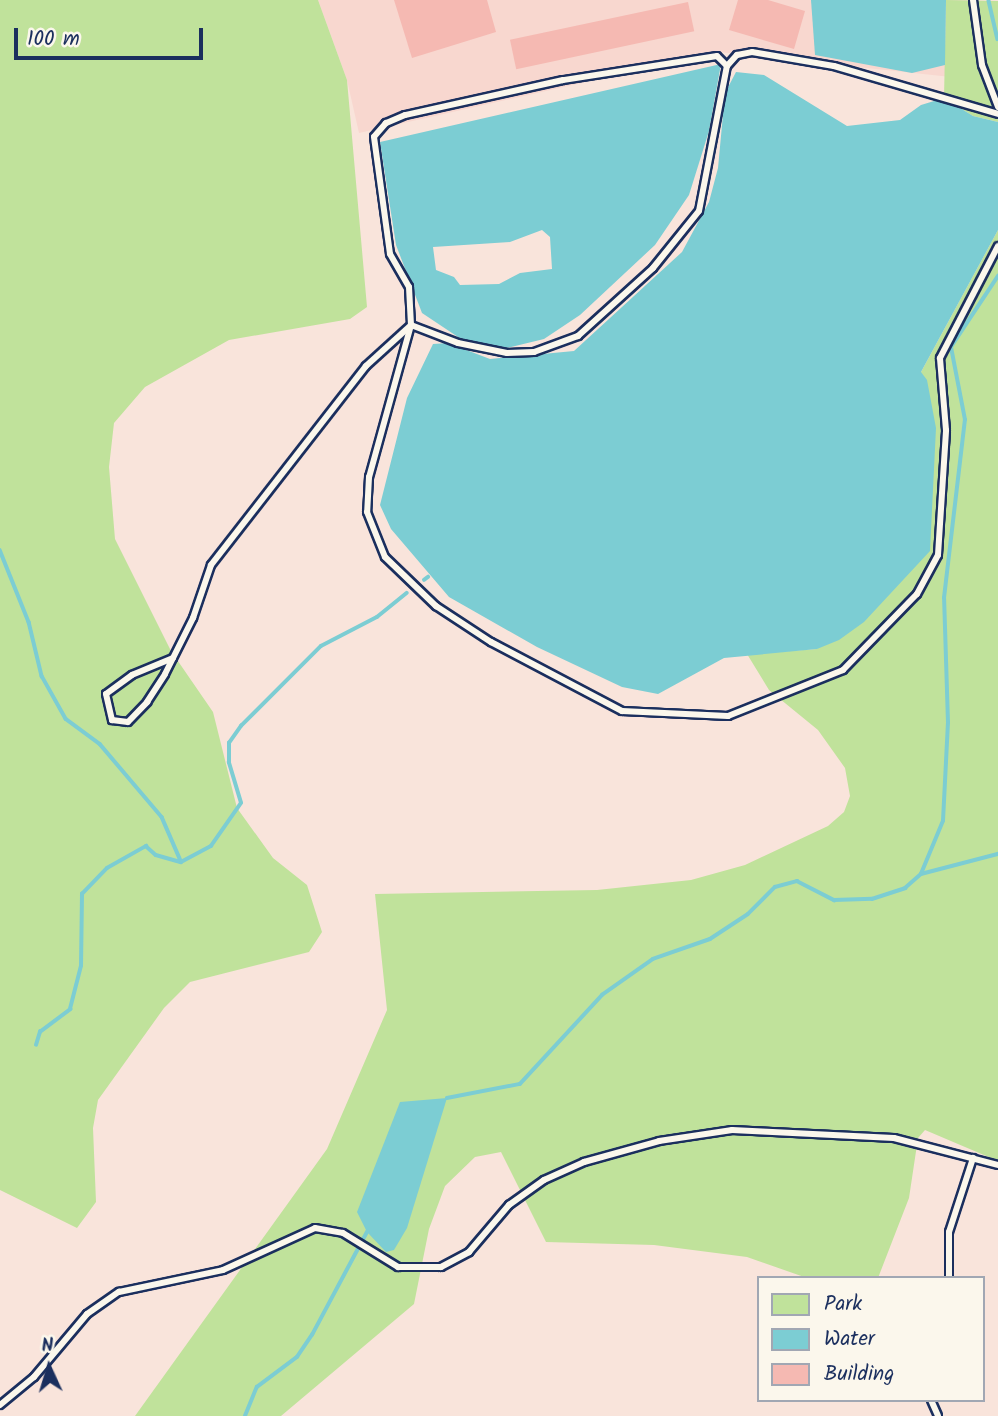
<!DOCTYPE html>
<html>
<head>
<meta charset="utf-8">
<style>
	body { margin:0 }
	#map { position:relative; width:998px; height:1416px; overflow:hidden; background:#f9e4db; font-family:Kalam,sans-serif }
	div>[style] { position:absolute }
	[style*='--x'] { left:calc(var(--x)*1px); top:calc(var(--y)*1px); width:calc(var(--w)*1px); rotate:calc(var(--a)*1deg) }
	.built>* { inset:0; background:#f8d7cf }
	.green>* { inset:0; background:#c0e29b }
	.water>* { inset:0; background:#7ccdd3 }
	.stream>* { height:3.5px; margin:-1.75px; padding:0 1.75px; transform-origin:1.75px; border-radius:1.75px; background:#7ccdd3 }
	.building>* { inset:0; background:#f5b9b2; transform-origin:0 0 }
	.roads { filter:drop-shadow(2px 0 #1b2f5e) drop-shadow(-2px 0 #1b2f5e) drop-shadow(0 2px #1b2f5e) drop-shadow(0 -2px #1b2f5e) }
	.service>* { height:6px; margin:-3px; padding:0 3px; transform-origin:3px; border-radius:3px; background:#fbf7ec }
	span { translate:-50% -50%; white-space:nowrap; text-align:center; line-height:1.15; -webkit-text-stroke:7px #fbf7ec; paint-order:stroke }
	.legend { position:absolute; left:757px; top:1276px; width:228px; height:126px; box-sizing:border-box; background:#fbf7ec; border:2px solid #a1a7b3; margin:0; padding:9px 12px; list-style:none; font-size:21px; color:#1b2f5e }
	.legend li { display:flex; align-items:center; gap:14px; height:35px }
	.legend b { width:35px; border:2px solid #a1a7b3 }
	.north { position:absolute; left:14px; top:1332px; width:70px; height:70px; -webkit-text-stroke:5px #fbf7ec; paint-order:stroke; rotate:356deg; font-size:19px; font-weight:700; line-height:28px; text-align:center; color:#1b2f5e }
	.north::after { content:''; display:block; margin:auto; width:24px; height:32px; background:#1b2f5e; clip-path:polygon(50% 0,100% 100%,50% 72%,0 100%) }
	.scale { position:absolute; left:14px; top:28px; width:189px; height:32px; box-sizing:border-box; border:4px solid #1b2f5e; border-top:0; padding-left:9px; font-size:21px; line-height:24px; white-space:nowrap; color:#1b2f5e; -webkit-text-stroke:5px #fbf7ec; paint-order:stroke }
</style>
</head>
<body>
<div id="map">
	<div class="built">
		<div style="clip-path:polygon(318px 0,972px 0,979px 80px,719px 52px,359px 133px,347px 80px)"></div>
	</div>
	<div class="green">
		<div style="clip-path:polygon(0 0,318px 0,347px 80px,367px 307px,350px 319px,229px 340px,145px 387px,114px 423px,109px 467px,115px 539px,171px 651px,213px 712px,237px 808px,273px 858px,307px 885px,322px 932px,309px 952px,190px 982px,164px 1008px,98px 1100px,93px 1128px,96px 1202px,77px 1228px,0 1190px)"></div>
		<div style="clip-path:polygon(946px 0,998px 1px,998px 122px,973px 116px,944px 98px)"></div>
		<div style="clip-path:polygon(998px 230px,998px 1161px,925px 1130px,918px 1138px,909px 1198px,878px 1278px,807px 1278px,747px 1257px,654px 1245px,546px 1242px,501px 1152px,475px 1157px,445px 1186px,429px 1229px,414px 1304px,281px 1416px,135px 1416px,327px 1149px,387px 1010px,375px 894px,597px 890px,691px 880px,745px 865px,828px 826px,844px 812px,850px 796px,845px 768px,818px 730px,769px 690px,747px 654px,817px 649px,921px 372px)"></div>
	</div>
	<div class="water">
		<div style="clip-path:polygon(811px 0,946px 0,945px 65px,912px 73px,815px 55px)"></div>
		<div style="clip-path:polygon(evenodd,721px 64px,709px 131px,689px 195px,655px 245px,580px 315px,544px 339px,499px 350px,467px 343px,422px 313px,396px 245px,380px 142px,721px 64px,542px 230px,550px 237px,552px 269px,520px 273px,499px 284px,460px 285px,454px 277px,436px 270px,433px 247px,510px 242px,542px 230px)"></div>
		<div style="clip-path:polygon(736px 72px,764px 75px,847px 126px,900px 120px,921px 105px,944px 98px,973px 116px,998px 122px,998px 230px,921px 372px,927px 380px,936px 428px,930px 551px,864px 622px,839px 640px,817px 649px,724px 658px,658px 694px,622px 687px,537px 647px,449px 597px,391px 529px,380px 505px,407px 398px,433px 344px,448px 343px,490px 359px,574px 351px,682px 252px,709px 202px,718px 168px,725px 93px)"></div>
		<div style="clip-path:polygon(447px 1098px,407px 1228px,394px 1250px,386px 1252px,367px 1232px,357px 1212px,400px 1102px)"></div>
	</div>
	<div class="stream">
		<div style="--x:989;--y:1;--w:39;--a:77"></div>
		<div style="--x:0;--y:550;--w:78;--a:68.1"></div>
		<div style="--x:29;--y:622;--w:56;--a:76.5"></div>
		<div style="--x:42;--y:676;--w:49;--a:60.8"></div>
		<div style="--x:66;--y:719;--w:42;--a:36.3"></div>
		<div style="--x:100;--y:744;--w:96;--a:49.7"></div>
		<div style="--x:162;--y:817;--w:48;--a:66.6"></div>
		<div style="--x:424;--y:580;--w:5;--a:-37"></div>
		<div style="--x:921;--y:874;--w:80;--a:-14.6"></div>
		<div style="--x:36;--y:1045;--w:14;--a:-73"></div>
		<div style="--x:40;--y:1032;--w:38;--a:-37"></div>
		<div style="--x:70;--y:1009;--w:44;--a:-75.7"></div>
		<div style="--x:81;--y:966;--w:72;--a:-89.2"></div>
		<div style="--x:82;--y:894;--w:36;--a:-46"></div>
		<div style="--x:107;--y:868;--w:45;--a:-29.4"></div>
		<div style="--x:146;--y:846;--w:13;--a:42"></div>
		<div style="--x:156;--y:855;--w:26;--a:16"></div>
		<div style="--x:181;--y:862;--w:34;--a:-28"></div>
		<div style="--x:211;--y:846;--w:52;--a:-55.1"></div>
		<div style="--x:241;--y:803;--w:42;--a:-106.7"></div>
		<div style="--x:229;--y:763;--w:20;--a:-90"></div>
		<div style="--x:229;--y:743;--w:21;--a:-55"></div>
		<div style="--x:241;--y:726;--w:113;--a:-45"></div>
		<div style="--x:321;--y:646;--w:63;--a:-27.4"></div>
		<div style="--x:377;--y:617;--w:38;--a:-39"></div>
		<div style="--x:447;--y:1098;--w:74;--a:-10.9"></div>
		<div style="--x:520;--y:1084;--w:121;--a:-47.3"></div>
		<div style="--x:602;--y:995;--w:62;--a:-35.2"></div>
		<div style="--x:653;--y:959;--w:60;--a:-19.3"></div>
		<div style="--x:710;--y:939;--w:45;--a:-33.3"></div>
		<div style="--x:748;--y:914;--w:38;--a:-45"></div>
		<div style="--x:775;--y:887;--w:23;--a:-15"></div>
		<div style="--x:797;--y:881;--w:42;--a:27.2"></div>
		<div style="--x:834;--y:900;--w:38;--a:-2"></div>
		<div style="--x:872;--y:899;--w:35;--a:-18"></div>
		<div style="--x:905;--y:888;--w:21;--a:-41"></div>
		<div style="--x:921;--y:874;--w:57;--a:-67.5"></div>
		<div style="--x:943;--y:821;--w:98;--a:-87.1"></div>
		<div style="--x:948;--y:723;--w:125;--a:-91.8"></div>
		<div style="--x:944;--y:598;--w:179;--a:-83.3"></div>
		<div style="--x:965;--y:420;--w:74;--a:-100.9"></div>
		<div style="--x:951;--y:347;--w:85;--a:-56.5"></div>
		<div style="--x:245;--y:1416;--w:31;--a:-68"></div>
		<div style="--x:257;--y:1387;--w:50;--a:-36.9"></div>
		<div style="--x:297;--y:1357;--w:27;--a:-56"></div>
		<div style="--x:312;--y:1335;--w:117;--a:-61.9"></div>
	</div>
	<div class="building">
		<div style="clip-path:polygon(394px 0,487px 0,496px 32px,412px 58px)"></div>
		<div style="clip-path:polygon(738px 0,768px 0,805px 11px,794px 49px,729px 30px)"></div>
		<div style="left:688px;top:2px;width:30px;height:182px;rotate:78deg"></div>
	</div>
	<div class="roads">
		<div class="service">
			<div style="--x:973;--y:0;--w:66;--a:82.1"></div>
			<div style="--x:982;--y:65;--w:45;--a:69.1"></div>
			<div style="--x:727;--y:66;--w:15;--a:-48"></div>
			<div style="--x:737;--y:55;--w:15;--a:-11"></div>
			<div style="--x:752;--y:52;--w:83;--a:9.7"></div>
			<div style="--x:834;--y:66;--w:171;--a:16.3"></div>
			<div style="--x:411;--y:325;--w:50;--a:21"></div>
			<div style="--x:458;--y:343;--w:50;--a:11.5"></div>
			<div style="--x:507;--y:353;--w:27;--a:-2"></div>
			<div style="--x:534;--y:352;--w:47;--a:-20"></div>
			<div style="--x:578;--y:336;--w:101;--a:-42.2"></div>
			<div style="--x:653;--y:268;--w:73;--a:-51.1"></div>
			<div style="--x:699;--y:211;--w:148;--a:-79.1"></div>
			<div style="--x:727;--y:66;--w:14;--a:-135"></div>
			<div style="--x:717;--y:56;--w:156;--a:171.1"></div>
			<div style="--x:563;--y:80;--w:162;--a:167.5"></div>
			<div style="--x:405;--y:115;--w:21;--a:157"></div>
			<div style="--x:386;--y:123;--w:18;--a:131"></div>
			<div style="--x:374;--y:137;--w:118;--a:82.2"></div>
			<div style="--x:390;--y:254;--w:38;--a:60"></div>
			<div style="--x:409;--y:287;--w:38;--a:87"></div>
			<div style="--x:411;--y:325;--w:158;--a:105.4"></div>
			<div style="--x:369;--y:477;--w:35;--a:93"></div>
			<div style="--x:367;--y:512;--w:48;--a:68.2"></div>
			<div style="--x:385;--y:557;--w:71;--a:43.9"></div>
			<div style="--x:436;--y:606;--w:66;--a:33.2"></div>
			<div style="--x:491;--y:642;--w:148;--a:27.8"></div>
			<div style="--x:622;--y:711;--w:106;--a:2.7"></div>
			<div style="--x:728;--y:716;--w:124;--a:-21.8"></div>
			<div style="--x:843;--y:670;--w:106;--a:-45.8"></div>
			<div style="--x:917;--y:594;--w:44;--a:-61.7"></div>
			<div style="--x:938;--y:555;--w:125;--a:-86.3"></div>
			<div style="--x:946;--y:430;--w:72;--a:-94.8"></div>
			<div style="--x:940;--y:358;--w:126;--a:-62.6"></div>
			<div style="--x:173;--y:658;--w:44;--a:157.5"></div>
			<div style="--x:132;--y:675;--w:32;--a:144"></div>
			<div style="--x:106;--y:694;--w:27;--a:77"></div>
			<div style="--x:112;--y:720;--w:16;--a:7"></div>
			<div style="--x:128;--y:722;--w:28;--a:-46"></div>
			<div style="--x:147;--y:702;--w:33;--a:-57"></div>
			<div style="--x:165;--y:674;--w:63;--a:-63.4"></div>
			<div style="--x:193;--y:618;--w:56;--a:-71.2"></div>
			<div style="--x:211;--y:565;--w:252;--a:-52.1"></div>
			<div style="--x:366;--y:366;--w:61;--a:-42.3"></div>
			<div style="--x:949;--y:1278;--w:46;--a:-90"></div>
			<div style="--x:949;--y:1232;--w:78;--a:-72"></div>
			<div style="--x:931;--y:1400;--w:17;--a:66"></div>
			<div style="--x:0;--y:1405;--w:44;--a:-39.5"></div>
			<div style="--x:34;--y:1377;--w:82;--a:-49.9"></div>
			<div style="--x:87;--y:1314;--w:39;--a:-35"></div>
			<div style="--x:119;--y:1292;--w:106;--a:-11.9"></div>
			<div style="--x:223;--y:1270;--w:101;--a:-24.5"></div>
			<div style="--x:315;--y:1228;--w:28;--a:10"></div>
			<div style="--x:343;--y:1233;--w:65;--a:31.7"></div>
			<div style="--x:398;--y:1267;--w:43;--a:0"></div>
			<div style="--x:441;--y:1267;--w:32;--a:-28"></div>
			<div style="--x:469;--y:1252;--w:62;--a:-49.6"></div>
			<div style="--x:509;--y:1205;--w:43;--a:-35.5"></div>
			<div style="--x:544;--y:1180;--w:44;--a:-24.2"></div>
			<div style="--x:584;--y:1162;--w:78;--a:-15.6"></div>
			<div style="--x:659;--y:1141;--w:74;--a:-8.6"></div>
			<div style="--x:732;--y:1130;--w:162;--a:2.8"></div>
			<div style="--x:894;--y:1138;--w:107;--a:14.6"></div>
		</div>
	</div>
	<ul class="legend">
	<li><b style="height:19px;background:#c0e29b"></b>Park</li>
	<li><b style="height:19px;background:#7ccdd3"></b>Water</li>
	<li><b style="height:19px;background:#f5b9b2"></b>Building</li>
	</ul>
	<div class="north">N</div>
	<div class="scale">100 m</div>
</div>
</body>
</html>
